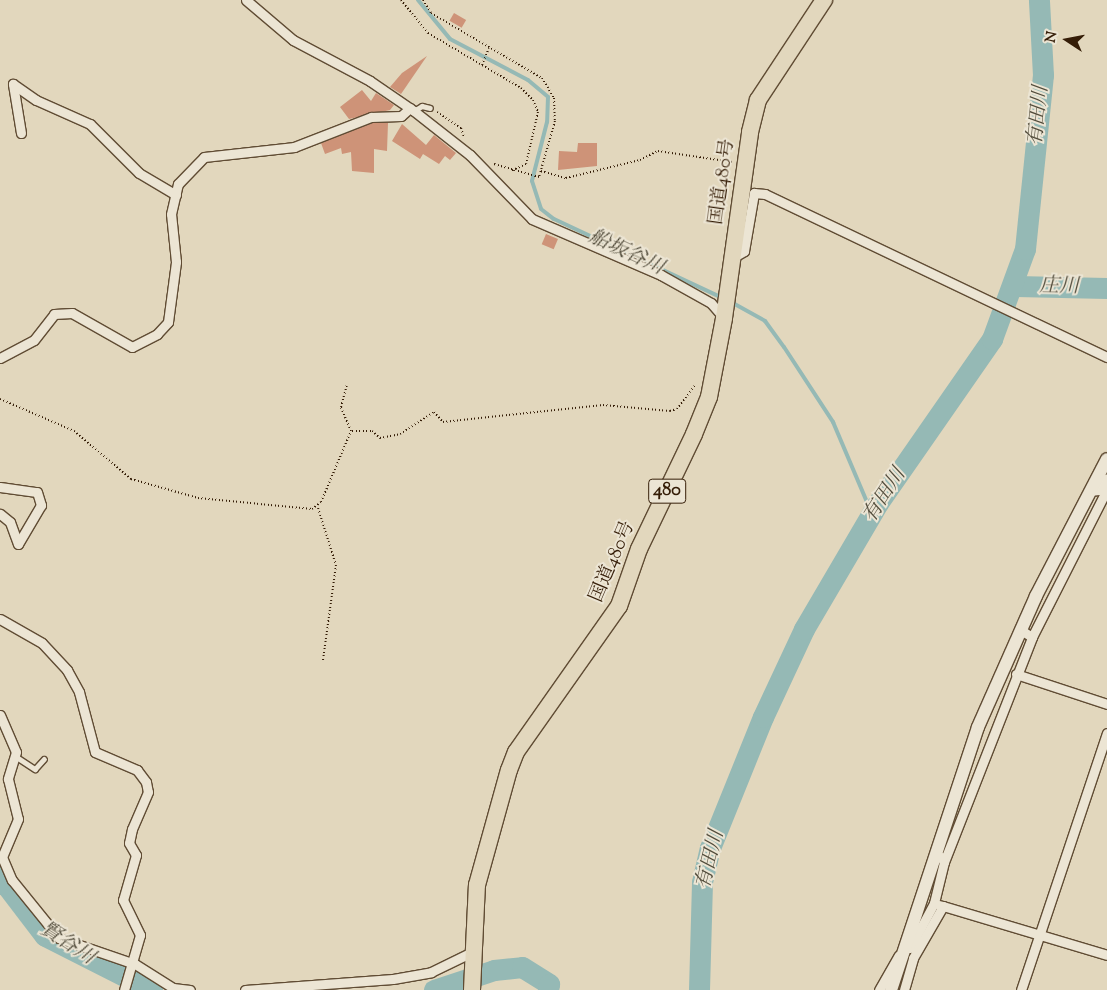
<!DOCTYPE html>
<html>
<head>
<meta charset="utf-8">
<style>
	body { margin:0 }
	#map { position:relative; width:1107px; height:990px; overflow:hidden; background:#e2d7bd; font-family:"Sorts Mill Goudy","Noto Serif JP",serif }
	div>[style] { position:absolute }
	[style*='--x'] { left:calc(var(--x)*1px); top:calc(var(--y)*1px); width:calc(var(--w)*1px); rotate:calc(var(--a)*1deg) }
	.stream>* { height:4px; margin:-2px; padding:0 2px; transform-origin:2px; border-radius:2px; background:#95b9b5 }
	.river>* { height:21px; margin:-10.5px; padding:0 10.5px; transform-origin:10.5px; border-radius:10.5px; background:#95b9b5 }
	.building>* { inset:0; background:#ce9378; transform-origin:0 0 }
	.path>* { height:2px; margin-top:-1px; transform-origin:0; background:repeating-linear-gradient(90deg,#351d07 0 1px,transparent 0 3.5px) }
	.roads { filter:drop-shadow(1px 0 #604c34) drop-shadow(-1px 0 #604c34) drop-shadow(0 1px #604c34) drop-shadow(0 -1px #604c34) }
	.lane>* { height:4.5px; margin:-2.25px; padding:0 2.25px; transform-origin:2.25px; border-radius:2.25px; background:#ece5d4 }
	.street>* { height:9px; margin:-4.5px; padding:0 4.5px; transform-origin:4.5px; border-radius:4.5px; background:#ece5d4 }
	.secondary>* { height:12px; margin:-6px; padding:0 6px; transform-origin:6px; border-radius:6px; background:#ece5d4 }
	.highway>* { height:16px; margin:-8px; padding:0 8px; transform-origin:8px; border-radius:8px; background:#e2d7bd }
	span { translate:-50% -50%; white-space:nowrap; text-align:center; line-height:1.15; -webkit-text-stroke:4px #ece5d4; paint-order:stroke }
	.shield-label span { padding:1px 4px; background:#ece5d4; border:1px solid; border-radius:4px; -webkit-text-stroke-width:0 }
	.shield-label { font-size:18px; color:#351d07; font-weight:700 }
	.street-label { font-size:19px; color:#351d07 }
	.water-label { font-size:20px; color:#524c3b; font-style:italic }
	.north { position:absolute; left:1042px; top:15px; width:50px; height:50px; -webkit-text-stroke:4px #ece5d4; paint-order:stroke; rotate:281deg; font-size:14px; font-weight:700; line-height:20px; text-align:center; color:#351d07 }
	.north::after { content:''; display:block; margin:auto; width:18px; height:22px; background:#351d07; clip-path:polygon(50% 0,100% 100%,50% 72%,0 100%) }
</style>
</head>
<body>
<div id="map">
	<div class="stream">
		<div style="--x:418;--y:0;--w:50;--a:50.6"></div>
		<div style="--x:450;--y:39;--w:88;--a:27.7"></div>
		<div style="--x:528;--y:80;--w:26;--a:40"></div>
		<div style="--x:548;--y:97;--w:25;--a:92"></div>
		<div style="--x:547;--y:122;--w:61;--a:104.3"></div>
		<div style="--x:532;--y:181;--w:29;--a:72"></div>
		<div style="--x:541;--y:209;--w:16;--a:38"></div>
		<div style="--x:554;--y:219;--w:187;--a:25.1"></div>
		<div style="--x:731;--y:302;--w:39;--a:29"></div>
		<div style="--x:765;--y:321;--w:32;--a:54"></div>
		<div style="--x:784;--y:347;--w:90;--a:56.8"></div>
		<div style="--x:833;--y:422;--w:100;--a:67"></div>
	</div>
	<div class="river">
		<div style="--x:1012;--y:286;--w:95;--a:1.2"></div>
		<div style="--x:0;--y:877;--w:74;--a:52.7"></div>
		<div style="--x:45;--y:936;--w:120;--a:26.8"></div>
		<div style="--x:434;--y:990;--w:63;--a:-18.4"></div>
		<div style="--x:494;--y:970;--w:28;--a:-6"></div>
		<div style="--x:522;--y:967;--w:32;--a:32"></div>
		<div style="--x:549;--y:984;--w:6;--a:99"></div>
		<div style="--x:699;--y:990;--w:108;--a:-88.4"></div>
		<div style="--x:702;--y:882;--w:35;--a:-77"></div>
		<div style="--x:710;--y:848;--w:141;--a:-68"></div>
		<div style="--x:763;--y:717;--w:97;--a:-65"></div>
		<div style="--x:804;--y:629;--w:146;--a:-59.6"></div>
		<div style="--x:878;--y:503;--w:200;--a:-55.2"></div>
		<div style="--x:992;--y:339;--w:96;--a:-69.9"></div>
		<div style="--x:1025;--y:249;--w:175;--a:-84.1"></div>
		<div style="--x:1043;--y:75;--w:75;--a:-93.1"></div>
	</div>
	<div class="building">
		<div style="left:454px;top:13px;width:14px;height:9px;rotate:30deg"></div>
		<div style="clip-path:polygon(427px 56px,401px 94px,390px 87px,402px 73px)"></div>
		<div style="clip-path:polygon(362px 90px,371px 101px,376px 93px,394px 105px,390px 110px,349px 119px,340px 107px)"></div>
		<div style="clip-path:polygon(372px 123px,388px 123px,387px 151px,374px 149px,374px 173px,352px 171px,351px 152px,342px 154px,341px 148px,325px 154px,321px 143px)"></div>
		<div style="clip-path:polygon(402px 124px,426px 145px,434px 135px,456px 153px,450px 160px,445px 156px,439px 164px,423px 154px,420px 159px,392px 141px)"></div>
		<div style="clip-path:polygon(578px 143px,597px 143px,597px 166px,558px 170px,559px 151px,577px 152px)"></div>
		<div style="left:546px;top:234px;width:13px;height:11px;rotate:23deg"></div>
	</div>
	<div class="path">
		<div style="--x:401;--y:0;--w:43;--a:50.7"></div>
		<div style="--x:428;--y:33;--w:108;--a:30.6"></div>
		<div style="--x:521;--y:88;--w:17;--a:45"></div>
		<div style="--x:533;--y:100;--w:13;--a:67"></div>
		<div style="--x:538;--y:112;--w:53;--a:103"></div>
		<div style="--x:526;--y:164;--w:17;--a:155"></div>
		<div style="--x:423;--y:0;--w:15;--a:58"></div>
		<div style="--x:431;--y:13;--w:129;--a:30.4"></div>
		<div style="--x:542;--y:78;--w:23;--a:59"></div>
		<div style="--x:554;--y:98;--w:23;--a:88"></div>
		<div style="--x:555;--y:121;--w:58;--a:105.9"></div>
		<div style="--x:539;--y:177;--w:47;--a:-163.9"></div>
		<div style="--x:482;--y:65;--w:18;--a:-68"></div>
		<div style="--x:437;--y:112;--w:29;--a:34"></div>
		<div style="--x:461;--y:128;--w:9;--a:72"></div>
		<div style="--x:541;--y:171;--w:26;--a:16"></div>
		<div style="--x:566;--y:178;--w:76;--a:-13.7"></div>
		<div style="--x:640;--y:160;--w:20;--a:-27"></div>
		<div style="--x:658;--y:151;--w:75;--a:8.5"></div>
		<div style="--x:0;--y:399;--w:81;--a:23.4"></div>
		<div style="--x:74;--y:431;--w:75;--a:40.1"></div>
		<div style="--x:131;--y:479;--w:70;--a:15.8"></div>
		<div style="--x:198;--y:498;--w:115;--a:5.5"></div>
		<div style="--x:312;--y:509;--w:11;--a:-38"></div>
		<div style="--x:321;--y:502;--w:77;--a:-67.1"></div>
		<div style="--x:351;--y:431;--w:26;--a:-113"></div>
		<div style="--x:341;--y:407;--w:24;--a:-75"></div>
		<div style="--x:352;--y:431;--w:20;--a:0"></div>
		<div style="--x:372;--y:431;--w:11;--a:41"></div>
		<div style="--x:380;--y:438;--w:20;--a:-11"></div>
		<div style="--x:400;--y:434;--w:40;--a:-32.9"></div>
		<div style="--x:434;--y:412;--w:13;--a:48"></div>
		<div style="--x:443;--y:422;--w:161;--a:-6.1"></div>
		<div style="--x:603;--y:405;--w:67;--a:5.1"></div>
		<div style="--x:670;--y:411;--w:7;--a:-16"></div>
		<div style="--x:677;--y:409;--w:31;--a:-53"></div>
		<div style="--x:318;--y:508;--w:60;--a:72.5"></div>
		<div style="--x:336;--y:565;--w:96;--a:97.8"></div>
	</div>
	<div class="roads">
		<div class="lane">
			<div style="--x:414;--y:111;--w:9;--a:-32"></div>
			<div style="--x:422;--y:106;--w:8;--a:14"></div>
			<div style="--x:15;--y:756;--w:24;--a:33"></div>
			<div style="--x:35;--y:769;--w:13;--a:-48"></div>
		</div>
		<div class="street">
			<div style="--x:246;--y:0;--w:62;--a:40.4"></div>
			<div style="--x:293;--y:40;--w:87;--a:28"></div>
			<div style="--x:370;--y:81;--w:53;--a:34.3"></div>
			<div style="--x:414;--y:111;--w:71;--a:38.2"></div>
			<div style="--x:470;--y:155;--w:89;--a:45.9"></div>
			<div style="--x:532;--y:219;--w:141;--a:23.5"></div>
			<div style="--x:661;--y:275;--w:57;--a:29.2"></div>
			<div style="--x:711;--y:303;--w:20;--a:49"></div>
			<div style="--x:21;--y:133;--w:50;--a:-99.3"></div>
			<div style="--x:13;--y:84;--w:28;--a:35"></div>
			<div style="--x:36;--y:100;--w:59;--a:24"></div>
			<div style="--x:90;--y:124;--w:69;--a:45"></div>
			<div style="--x:139;--y:173;--w:43;--a:30.7"></div>
			<div style="--x:732;--y:258;--w:14;--a:-30"></div>
			<div style="--x:744;--y:251;--w:59;--a:-80.2"></div>
			<div style="--x:754;--y:193;--w:11;--a:5"></div>
			<div style="--x:765;--y:194;--w:379;--a:25.5"></div>
			<div style="--x:0;--y:358;--w:38;--a:-28"></div>
			<div style="--x:34;--y:340;--w:33;--a:-52"></div>
			<div style="--x:54;--y:314;--w:18;--a:-3"></div>
			<div style="--x:72;--y:313;--w:69;--a:29.5"></div>
			<div style="--x:132;--y:347;--w:28;--a:-27"></div>
			<div style="--x:157;--y:334;--w:16;--a:-47"></div>
			<div style="--x:168;--y:322;--w:61;--a:-82.4"></div>
			<div style="--x:176;--y:262;--w:48;--a:-95.9"></div>
			<div style="--x:171;--y:214;--w:31;--a:-77"></div>
			<div style="--x:178;--y:184;--w:37;--a:-46"></div>
			<div style="--x:204;--y:157;--w:91;--a:-6.3"></div>
			<div style="--x:294;--y:147;--w:83;--a:-21.3"></div>
			<div style="--x:371;--y:117;--w:30;--a:-2"></div>
			<div style="--x:401;--y:116;--w:12;--a:-42"></div>
			<div style="--x:0;--y:487;--w:37;--a:8"></div>
			<div style="--x:37;--y:492;--w:14;--a:73"></div>
			<div style="--x:41;--y:505;--w:45;--a:120.5"></div>
			<div style="--x:18;--y:544;--w:23;--a:-110"></div>
			<div style="--x:10;--y:522;--w:13;--a:-141"></div>
			<div style="--x:1089;--y:491;--w:10;--a:-6"></div>
			<div style="--x:1099;--y:490;--w:14;--a:-56"></div>
			<div style="--x:0;--y:619;--w:48;--a:29.7"></div>
			<div style="--x:42;--y:643;--w:37;--a:47"></div>
			<div style="--x:67;--y:670;--w:25;--a:61"></div>
			<div style="--x:79;--y:692;--w:62;--a:75.1"></div>
			<div style="--x:95;--y:752;--w:46;--a:23.2"></div>
			<div style="--x:137;--y:770;--w:15;--a:53"></div>
			<div style="--x:146;--y:782;--w:10;--a:79"></div>
			<div style="--x:148;--y:792;--w:40;--a:113.4"></div>
			<div style="--x:132;--y:829;--w:14;--a:102"></div>
			<div style="--x:129;--y:843;--w:14;--a:60"></div>
			<div style="--x:136;--y:855;--w:47;--a:106.1"></div>
			<div style="--x:123;--y:900;--w:39;--a:64"></div>
			<div style="--x:140;--y:935;--w:57;--a:106.2"></div>
			<div style="--x:1032;--y:637;--w:166;--a:-63.1"></div>
			<div style="--x:1016;--y:674;--w:96;--a:18.2"></div>
			<div style="--x:0;--y:715;--w:40;--a:66.6"></div>
			<div style="--x:16;--y:752;--w:28;--a:107"></div>
			<div style="--x:8;--y:779;--w:41;--a:76"></div>
			<div style="--x:18;--y:819;--w:41;--a:112.8"></div>
			<div style="--x:2;--y:857;--w:25;--a:67"></div>
			<div style="--x:12;--y:880;--w:75;--a:51"></div>
			<div style="--x:59;--y:938;--w:80;--a:18.9"></div>
			<div style="--x:135;--y:964;--w:45;--a:32.3"></div>
			<div style="--x:173;--y:988;--w:17;--a:7"></div>
			<div style="--x:944;--y:862;--w:242;--a:-68.6"></div>
			<div style="--x:1032;--y:637;--w:13;--a:-148"></div>
			<div style="--x:943;--y:906;--w:171;--a:16.6"></div>
			<div style="--x:910;--y:948;--w:51;--a:-61.9"></div>
			<div style="--x:934;--y:903;--w:42;--a:-76.3"></div>
			<div style="--x:944;--y:862;--w:6;--a:-121"></div>
			<div style="--x:245;--y:990;--w:148;--a:-4.3"></div>
			<div style="--x:393;--y:979;--w:39;--a:-10"></div>
			<div style="--x:431;--y:972;--w:46;--a:-26"></div>
			<div style="--x:879;--y:990;--w:40;--a:-60.3"></div>
			<div style="--x:904;--y:990;--w:33;--a:-74"></div>
			<div style="--x:913;--y:958;--w:60;--a:-60"></div>
			<div style="--x:943;--y:906;--w:4;--a:-166"></div>
			<div style="--x:1021;--y:990;--w:271;--a:-71.5"></div>
		</div>
		<div class="secondary">
			<div style="--x:891;--y:990;--w:277;--a:-71.7"></div>
			<div style="--x:978;--y:727;--w:143;--a:-66.1"></div>
			<div style="--x:1036;--y:596;--w:154;--a:-62.6"></div>
		</div>
		<div class="highway">
			<div style="--x:472;--y:990;--w:105;--a:-87.3"></div>
			<div style="--x:477;--y:885;--w:119;--a:-74.5"></div>
			<div style="--x:509;--y:770;--w:19;--a:-69"></div>
			<div style="--x:516;--y:752;--w:179;--a:-54.8"></div>
			<div style="--x:619;--y:606;--w:60;--a:-70.7"></div>
			<div style="--x:639;--y:549;--w:127;--a:-64.4"></div>
			<div style="--x:694;--y:434;--w:40;--a:-68"></div>
			<div style="--x:709;--y:397;--w:80;--a:-79.2"></div>
			<div style="--x:724;--y:318;--w:188;--a:-82"></div>
			<div style="--x:750;--y:132;--w:33;--a:-76"></div>
			<div style="--x:758;--y:100;--w:120;--a:-56.6"></div>
		</div>
	</div>
	<div class="shield-label">
		<span style="left:667px;top:491px">480</span>
	</div>
	<div class="street-label">
		<span style="left:723px;top:182px;rotate:-82deg">国道480号</span>
		<span style="left:613px;top:562px;rotate:-67deg">国道480号</span>
	</div>
	<div class="water-label">
		<span style="left:1039px;top:116px;rotate:-84deg">有田川</span>
		<span style="left:626px;top:253px;rotate:25deg">船坂谷川</span>
		<span style="left:1059px;top:287px;rotate:1deg">庄川</span>
		<span style="left:885px;top:496px;rotate:-57deg">有田川</span>
		<span style="left:711px;top:860px;rotate:-76deg">有田川</span>
		<span style="left:67px;top:944px;rotate:33deg">賢谷川</span>
	</div>
	<div class="north">N</div>
</div>
</body>
</html>
